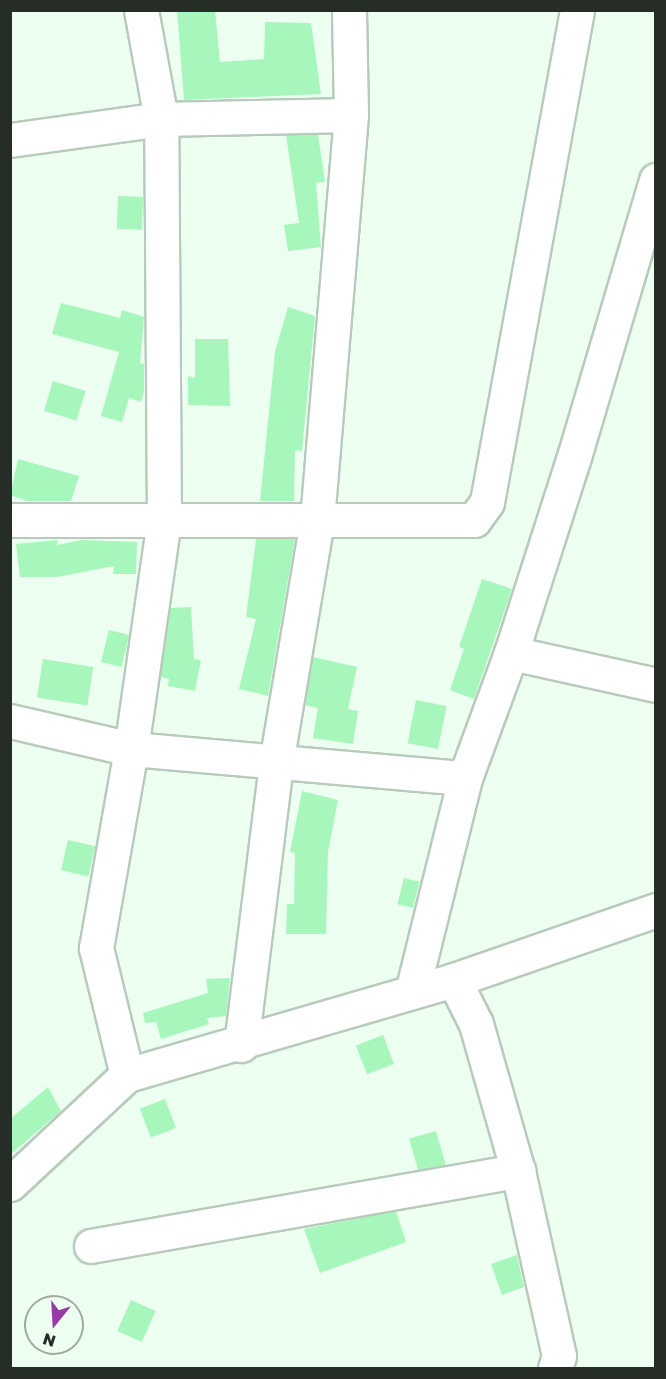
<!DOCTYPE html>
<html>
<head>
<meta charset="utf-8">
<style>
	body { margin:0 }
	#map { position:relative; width:666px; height:1379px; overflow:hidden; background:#ecfff0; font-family:"Golos Text",sans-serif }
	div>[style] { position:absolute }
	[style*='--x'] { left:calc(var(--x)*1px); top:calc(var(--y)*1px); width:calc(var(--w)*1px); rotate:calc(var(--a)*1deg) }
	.building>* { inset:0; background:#a7f7bd; transform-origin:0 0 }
	.roads { filter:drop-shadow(2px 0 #b8cabc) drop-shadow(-2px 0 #b8cabc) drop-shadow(0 2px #b8cabc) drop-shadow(0 -2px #b8cabc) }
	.minor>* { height:33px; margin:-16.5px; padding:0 16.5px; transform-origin:16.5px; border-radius:16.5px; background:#fff }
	span { translate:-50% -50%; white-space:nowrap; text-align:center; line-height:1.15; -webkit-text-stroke:4.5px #ecfff0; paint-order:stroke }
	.frame { position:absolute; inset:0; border:12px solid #262d27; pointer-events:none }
	.north { position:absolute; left:24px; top:1295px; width:60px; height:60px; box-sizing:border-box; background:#ecfff0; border:2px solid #9daba0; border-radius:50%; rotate:198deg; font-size:16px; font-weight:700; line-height:24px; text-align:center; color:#262d27 }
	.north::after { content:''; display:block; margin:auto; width:21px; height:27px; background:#973ba5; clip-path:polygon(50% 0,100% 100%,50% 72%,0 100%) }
</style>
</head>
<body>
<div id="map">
	<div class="building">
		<div style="clip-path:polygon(177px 10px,215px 10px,220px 62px,264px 59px,265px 22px,311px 23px,321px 94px,184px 100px)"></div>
		<div style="clip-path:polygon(318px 134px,325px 182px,316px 183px,321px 247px,288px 251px,284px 225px,299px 223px,286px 135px)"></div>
		<div style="left:118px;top:196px;width:25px;height:33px;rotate:2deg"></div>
		<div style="clip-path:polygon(61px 303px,120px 318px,122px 310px,144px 317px,140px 363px,144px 364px,144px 392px,141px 402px,129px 398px,122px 422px,101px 416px,119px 352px,52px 334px)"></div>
		<div style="clip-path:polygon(288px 307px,315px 316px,302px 451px,295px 450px,294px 501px,260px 501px,275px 352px)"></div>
		<div style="clip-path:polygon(195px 339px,228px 339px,230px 406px,188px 405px,188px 376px,195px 378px)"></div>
		<div style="left:53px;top:381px;width:34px;height:31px;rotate:17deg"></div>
		<div style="clip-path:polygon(18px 459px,79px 476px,71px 501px,27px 501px,10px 495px)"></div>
		<div style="clip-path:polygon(256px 539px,295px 539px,268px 696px,239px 689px,256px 619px,246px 617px)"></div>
		<div style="clip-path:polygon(58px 540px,57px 545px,82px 540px,137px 542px,136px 574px,113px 574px,114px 566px,57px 577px,20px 577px,16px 544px)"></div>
		<div style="clip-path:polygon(482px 579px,512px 589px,474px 699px,450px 690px,464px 649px,459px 647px)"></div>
		<div style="clip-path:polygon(191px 607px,194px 659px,201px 660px,195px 691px,168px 686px,169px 679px,160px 677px,170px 608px)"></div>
		<div style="left:109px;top:630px;width:21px;height:33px;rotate:14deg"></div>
		<div style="clip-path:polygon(313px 657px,357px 667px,348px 709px,358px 711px,353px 744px,313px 738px,318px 708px,305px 705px)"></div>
		<div style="left:43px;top:659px;width:51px;height:39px;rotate:9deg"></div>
		<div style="left:416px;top:700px;width:31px;height:44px;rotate:11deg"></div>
		<div style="clip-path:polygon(302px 791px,338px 800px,328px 852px,326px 934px,286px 934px,287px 904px,294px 904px,295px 853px,290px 852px)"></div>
		<div style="left:68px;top:840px;width:28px;height:31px;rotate:13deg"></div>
		<div style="left:404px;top:878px;width:16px;height:27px;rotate:14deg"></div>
		<div style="clip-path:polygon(230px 978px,226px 1016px,207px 1018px,209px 1024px,161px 1039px,156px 1022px,145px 1023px,143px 1013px,208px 993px,206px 979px)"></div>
		<div style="left:383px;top:1035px;width:31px;height:29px;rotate:69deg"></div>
		<div style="clip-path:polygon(48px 1087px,61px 1111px,10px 1155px,10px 1119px)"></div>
		<div style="left:165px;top:1099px;width:31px;height:27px;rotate:69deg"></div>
		<div style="left:436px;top:1131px;width:35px;height:28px;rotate:74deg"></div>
		<div style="clip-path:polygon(396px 1211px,406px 1242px,320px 1273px,304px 1229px)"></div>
		<div style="clip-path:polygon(517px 1255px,524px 1287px,502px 1295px,491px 1264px)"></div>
		<div style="left:131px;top:1300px;width:27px;height:34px;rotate:24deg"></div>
	</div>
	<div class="roads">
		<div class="minor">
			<div style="--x:10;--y:140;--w:152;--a:-7.9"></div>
			<div style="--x:161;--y:119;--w:190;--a:-1.2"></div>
			<div style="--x:10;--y:520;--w:464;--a:0"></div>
			<div style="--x:474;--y:520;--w:22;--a:-54"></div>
			<div style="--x:487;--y:502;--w:500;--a:-79.63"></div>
			<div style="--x:511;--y:653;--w:148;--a:12.4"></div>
			<div style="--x:10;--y:721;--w:124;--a:13"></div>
			<div style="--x:131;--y:749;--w:335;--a:5"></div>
			<div style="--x:465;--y:778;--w:220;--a:103.9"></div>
			<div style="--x:465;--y:778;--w:133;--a:-69.8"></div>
			<div style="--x:511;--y:653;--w:206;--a:-72.2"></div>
			<div style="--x:574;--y:457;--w:289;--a:-73.5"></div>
			<div style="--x:454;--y:980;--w:49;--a:63.4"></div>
			<div style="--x:476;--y:1024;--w:153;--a:74.1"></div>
			<div style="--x:518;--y:1171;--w:189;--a:77.5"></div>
			<div style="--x:559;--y:1356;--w:13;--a:108"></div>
			<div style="--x:241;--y:1045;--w:284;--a:-82.9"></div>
			<div style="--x:276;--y:763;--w:246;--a:-80.4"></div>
			<div style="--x:317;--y:520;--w:406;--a:-85.2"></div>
			<div style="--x:351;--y:115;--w:105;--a:-91.1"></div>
			<div style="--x:127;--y:1075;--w:341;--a:-16.2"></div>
			<div style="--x:454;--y:980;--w:214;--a:-19.1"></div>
			<div style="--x:10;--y:1184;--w:160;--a:-43"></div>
			<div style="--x:127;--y:1075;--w:131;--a:-103.7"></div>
			<div style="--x:96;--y:948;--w:202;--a:-80"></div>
			<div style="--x:131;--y:749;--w:230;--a:-81.8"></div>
			<div style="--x:164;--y:521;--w:402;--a:-90.4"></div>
			<div style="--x:161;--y:119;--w:111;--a:-100.4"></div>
			<div style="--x:91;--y:1246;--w:434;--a:-10"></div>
		</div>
	</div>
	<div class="frame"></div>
	<div class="north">N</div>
</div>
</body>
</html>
